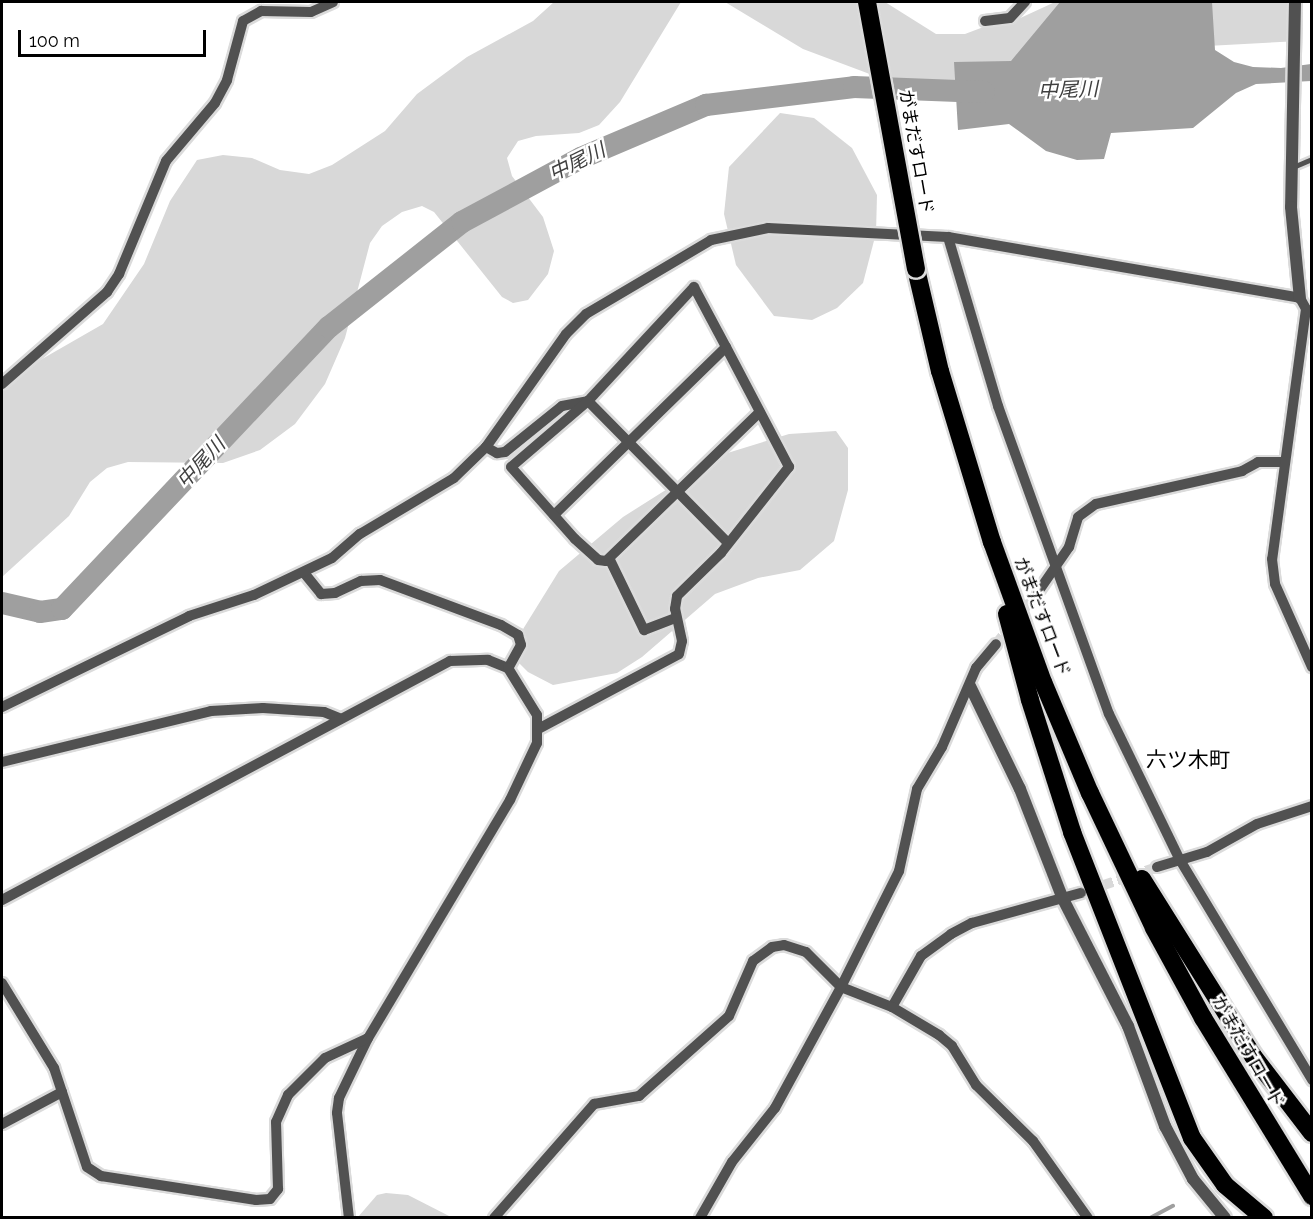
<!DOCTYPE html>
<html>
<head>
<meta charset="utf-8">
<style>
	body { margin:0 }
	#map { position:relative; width:1313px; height:1219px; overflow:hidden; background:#fff; font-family:Raleway,"Noto Sans JP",sans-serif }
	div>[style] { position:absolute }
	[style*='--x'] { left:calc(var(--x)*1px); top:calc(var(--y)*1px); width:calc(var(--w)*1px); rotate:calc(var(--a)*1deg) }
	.green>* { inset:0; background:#d8d8d8 }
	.water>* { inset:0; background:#9f9f9f }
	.stream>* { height:4px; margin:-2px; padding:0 2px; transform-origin:2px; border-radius:2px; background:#9f9f9f }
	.river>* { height:22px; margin:-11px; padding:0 11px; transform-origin:11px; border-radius:11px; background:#9f9f9f }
	.minor-tunnel>* { height:10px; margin-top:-5px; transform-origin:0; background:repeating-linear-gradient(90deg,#d9d9d9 0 10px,transparent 0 15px) }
	.roads { filter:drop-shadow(2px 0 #dbdbdb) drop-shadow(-2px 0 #dbdbdb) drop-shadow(0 2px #dbdbdb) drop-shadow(0 -2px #dbdbdb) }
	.service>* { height:5px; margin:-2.5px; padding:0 2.5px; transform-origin:2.5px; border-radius:2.5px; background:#515151 }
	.minor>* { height:10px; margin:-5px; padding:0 5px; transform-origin:5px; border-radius:5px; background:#515151 }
	.tertiary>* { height:12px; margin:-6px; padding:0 6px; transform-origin:6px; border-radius:6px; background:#515151 }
	.motorway>* { height:18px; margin:-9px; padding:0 9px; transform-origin:9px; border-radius:9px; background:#000 }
	.bridges { filter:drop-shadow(2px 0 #dbdbdb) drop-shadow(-2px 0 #dbdbdb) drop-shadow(0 2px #dbdbdb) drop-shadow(0 -2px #dbdbdb) }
	.motorway-bridge>* { height:18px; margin:-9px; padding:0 9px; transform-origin:9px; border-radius:9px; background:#000 }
	span { translate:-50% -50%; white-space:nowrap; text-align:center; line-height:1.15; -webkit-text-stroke:5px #fff; paint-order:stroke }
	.street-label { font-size:18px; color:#000 }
	.water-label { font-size:20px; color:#404040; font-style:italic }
	.quarter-label { font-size:21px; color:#000 }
	.frame { position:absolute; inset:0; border:3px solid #000; pointer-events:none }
	.scale { position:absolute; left:18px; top:30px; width:188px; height:27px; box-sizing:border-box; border:3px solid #000; border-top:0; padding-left:8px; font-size:18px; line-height:21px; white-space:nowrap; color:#000; -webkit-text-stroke:4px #fff; paint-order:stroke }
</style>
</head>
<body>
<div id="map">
	<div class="green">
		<div style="clip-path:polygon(554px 2px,681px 2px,620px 102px,599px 125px,579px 133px,536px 136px,518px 141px,507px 158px,512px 176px,543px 217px,554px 251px,548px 274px,528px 300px,513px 303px,502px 297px,434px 212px,422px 206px,402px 212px,382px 226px,370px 243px,345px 338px,325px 384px,295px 424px,260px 450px,223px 463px,128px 462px,107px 468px,90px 482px,69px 516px,2px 577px,2px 382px,103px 324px,144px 264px,170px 201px,197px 160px,223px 155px,252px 158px,280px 170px,309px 174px,332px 165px,385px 131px,417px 94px,467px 57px,533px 21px)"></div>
		<div style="clip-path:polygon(725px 2px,885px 2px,936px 34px,965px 34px,994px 23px,1014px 21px,1055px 2px,1298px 2px,1303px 27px,1300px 41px,1207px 46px,1010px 113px,923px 94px,803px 49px)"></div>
		<div style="clip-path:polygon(780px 113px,814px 118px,852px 148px,877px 195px,876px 233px,863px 283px,837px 308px,812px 320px,774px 316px,736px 265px,724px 214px,729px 167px)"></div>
		<div style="clip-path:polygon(836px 431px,848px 448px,848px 490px,834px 541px,800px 570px,758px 578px,715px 594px,642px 657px,617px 673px,553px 685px,528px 672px,515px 659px,520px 634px,559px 571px,623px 517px,721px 455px,789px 434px)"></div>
		<div style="clip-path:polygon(386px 1193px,408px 1195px,451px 1217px,358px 1217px,377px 1195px)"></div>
	</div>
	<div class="water">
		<div style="clip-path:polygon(1060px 2px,1212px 2px,1215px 50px,1234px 62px,1253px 67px,1281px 68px,1311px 64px,1311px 81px,1256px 84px,1236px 93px,1193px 128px,1111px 133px,1104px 159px,1077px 160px,1046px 151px,1009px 124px,958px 130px,954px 62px,1011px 61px)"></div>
	</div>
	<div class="stream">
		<div style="--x:1150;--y:1218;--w:26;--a:-28"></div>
	</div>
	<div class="river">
		<div style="--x:2;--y:603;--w:39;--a:13"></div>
		<div style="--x:40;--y:612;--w:22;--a:-8"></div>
		<div style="--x:62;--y:609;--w:388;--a:-46.6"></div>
		<div style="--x:329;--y:327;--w:169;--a:-38.3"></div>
		<div style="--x:462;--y:222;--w:135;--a:-28.3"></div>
		<div style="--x:581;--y:158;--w:136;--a:-23"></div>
		<div style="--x:706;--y:105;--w:149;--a:-6.9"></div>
		<div style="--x:854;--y:87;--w:130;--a:2.2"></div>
	</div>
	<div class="minor-tunnel">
		<div style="--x:996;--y:644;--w:67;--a:-51.1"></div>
		<div style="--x:1089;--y:890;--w:72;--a:-18.7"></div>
	</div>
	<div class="roads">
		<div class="service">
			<div style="--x:1293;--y:167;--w:21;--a:-23"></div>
		</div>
		<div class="minor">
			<div style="--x:985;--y:21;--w:25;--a:-7"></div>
			<div style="--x:1010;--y:18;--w:22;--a:-47"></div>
			<div style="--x:948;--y:237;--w:176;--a:73.5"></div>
			<div style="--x:998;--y:406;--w:327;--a:70.2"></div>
			<div style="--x:1109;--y:714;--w:162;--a:64.1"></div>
			<div style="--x:1180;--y:860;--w:257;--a:59"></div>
			<div style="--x:2;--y:384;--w:140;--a:-41.2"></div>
			<div style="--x:107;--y:292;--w:22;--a:-56"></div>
			<div style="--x:119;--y:274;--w:122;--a:-67.4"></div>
			<div style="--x:166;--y:161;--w:76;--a:-49.8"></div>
			<div style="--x:215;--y:103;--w:26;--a:-62"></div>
			<div style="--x:227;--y:80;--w:61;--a:-74.8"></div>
			<div style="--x:243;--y:21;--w:21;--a:-29"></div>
			<div style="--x:261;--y:11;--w:50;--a:1.1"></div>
			<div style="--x:311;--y:12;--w:24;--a:-24"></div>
			<div style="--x:486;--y:447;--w:13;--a:29"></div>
			<div style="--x:497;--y:453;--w:8;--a:-7"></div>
			<div style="--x:505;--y:452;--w:73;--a:-38.9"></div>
			<div style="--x:562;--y:406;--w:26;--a:-11"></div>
			<div style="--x:588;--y:401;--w:197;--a:45.4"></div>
			<div style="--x:554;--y:515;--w:240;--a:-44.3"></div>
			<div style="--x:610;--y:560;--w:78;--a:64.1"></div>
			<div style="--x:644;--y:630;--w:34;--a:-21"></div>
			<div style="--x:305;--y:574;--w:26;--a:51"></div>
			<div style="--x:321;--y:594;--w:14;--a:-4"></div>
			<div style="--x:335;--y:593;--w:29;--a:-25"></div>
			<div style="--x:361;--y:581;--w:19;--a:-3"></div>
			<div style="--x:380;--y:580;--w:129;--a:20.4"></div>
			<div style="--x:501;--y:625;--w:20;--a:30"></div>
			<div style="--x:518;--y:635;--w:10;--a:73"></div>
			<div style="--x:521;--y:645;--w:26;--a:119"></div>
			<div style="--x:1038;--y:592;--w:55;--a:-55.4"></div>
			<div style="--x:1069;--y:547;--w:31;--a:-73"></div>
			<div style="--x:1078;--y:517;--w:22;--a:-36"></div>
			<div style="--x:1096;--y:504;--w:150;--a:-12.7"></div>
			<div style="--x:1242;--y:471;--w:18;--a:-29"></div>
			<div style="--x:1258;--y:462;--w:26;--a:0"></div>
			<div style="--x:2;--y:707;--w:208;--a:-25.9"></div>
			<div style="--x:189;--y:616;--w:68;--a:-17.9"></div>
			<div style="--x:254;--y:595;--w:86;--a:-25.4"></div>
			<div style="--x:332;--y:558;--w:37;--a:-41"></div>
			<div style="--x:360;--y:534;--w:109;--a:-30.8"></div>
			<div style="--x:454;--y:478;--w:45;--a:-44.1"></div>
			<div style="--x:486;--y:447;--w:138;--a:-54.7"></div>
			<div style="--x:566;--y:334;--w:28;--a:-45"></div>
			<div style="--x:586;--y:314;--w:145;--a:-30.6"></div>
			<div style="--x:711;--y:240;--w:58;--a:-11.9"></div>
			<div style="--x:768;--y:228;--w:180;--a:2.9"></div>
			<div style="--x:948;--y:237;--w:357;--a:9.8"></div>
			<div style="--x:1300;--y:298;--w:13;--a:61"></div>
			<div style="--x:1306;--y:309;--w:252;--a:97.7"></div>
			<div style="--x:1272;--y:559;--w:25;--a:83"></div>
			<div style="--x:1275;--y:584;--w:91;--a:66"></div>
			<div style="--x:540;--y:728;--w:157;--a:-28"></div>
			<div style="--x:679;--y:654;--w:13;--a:-77"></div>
			<div style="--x:682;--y:641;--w:33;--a:-102"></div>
			<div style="--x:675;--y:609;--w:13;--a:-81"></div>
			<div style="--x:677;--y:596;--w:62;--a:-44.3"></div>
			<div style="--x:721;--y:553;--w:110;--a:-51.7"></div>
			<div style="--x:789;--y:467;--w:136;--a:-117.7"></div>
			<div style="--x:726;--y:347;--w:68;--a:-118.1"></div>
			<div style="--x:694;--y:287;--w:156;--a:132.9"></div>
			<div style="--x:588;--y:401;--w:101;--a:139.4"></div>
			<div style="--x:511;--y:467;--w:96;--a:48.4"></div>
			<div style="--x:575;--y:539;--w:31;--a:42"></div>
			<div style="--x:598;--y:560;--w:8;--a:7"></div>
			<div style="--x:606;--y:561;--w:214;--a:-44.1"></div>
			<div style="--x:2;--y:762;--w:215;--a:-13.7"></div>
			<div style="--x:211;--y:711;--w:52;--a:-3.3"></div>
			<div style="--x:263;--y:708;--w:61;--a:3.8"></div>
			<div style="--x:324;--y:712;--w:18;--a:22"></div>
			<div style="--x:1157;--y:867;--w:52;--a:-16.7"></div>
			<div style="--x:1207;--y:852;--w:57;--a:-29.2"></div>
			<div style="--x:1257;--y:824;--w:58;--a:-18.1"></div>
			<div style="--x:2;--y:900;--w:508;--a:-28.08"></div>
			<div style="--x:450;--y:661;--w:38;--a:-2"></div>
			<div style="--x:488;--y:660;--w:22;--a:22"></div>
			<div style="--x:508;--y:668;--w:55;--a:58.3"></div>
			<div style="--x:537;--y:715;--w:28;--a:90"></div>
			<div style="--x:537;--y:743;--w:63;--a:115.3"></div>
			<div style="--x:510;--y:800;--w:277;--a:120.8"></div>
			<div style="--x:368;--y:1038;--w:67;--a:115.8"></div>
			<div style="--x:339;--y:1098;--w:15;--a:98"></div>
			<div style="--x:337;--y:1113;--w:106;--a:83.5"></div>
			<div style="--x:2;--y:983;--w:100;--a:58.5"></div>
			<div style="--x:54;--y:1068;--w:104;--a:71.6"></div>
			<div style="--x:87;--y:1167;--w:17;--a:33"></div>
			<div style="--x:101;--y:1176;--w:157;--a:8.8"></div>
			<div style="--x:256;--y:1200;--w:14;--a:-4"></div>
			<div style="--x:270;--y:1199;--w:13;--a:-51"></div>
			<div style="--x:278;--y:1189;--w:67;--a:-91.7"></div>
			<div style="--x:276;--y:1122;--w:30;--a:-66"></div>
			<div style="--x:288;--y:1095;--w:52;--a:-45"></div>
			<div style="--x:325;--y:1058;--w:47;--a:-24.9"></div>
			<div style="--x:892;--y:1007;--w:59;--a:-60.4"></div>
			<div style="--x:921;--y:956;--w:37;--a:-36"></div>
			<div style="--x:951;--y:934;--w:24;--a:-28"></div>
			<div style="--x:972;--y:923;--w:113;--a:-15.4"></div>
			<div style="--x:2;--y:1124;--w:68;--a:-28.1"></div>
			<div style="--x:494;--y:1218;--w:152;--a:-48.7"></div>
			<div style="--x:594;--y:1104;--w:46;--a:-10.1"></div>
			<div style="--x:639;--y:1096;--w:120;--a:-41.6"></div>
			<div style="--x:729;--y:1016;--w:60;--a:-66.4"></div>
			<div style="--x:753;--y:961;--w:24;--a:-36"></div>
			<div style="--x:772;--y:947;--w:12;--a:-9"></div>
			<div style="--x:784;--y:945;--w:23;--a:18"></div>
			<div style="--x:806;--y:952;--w:49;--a:45"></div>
			<div style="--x:841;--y:987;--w:55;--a:21.4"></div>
			<div style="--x:892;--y:1007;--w:55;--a:30.8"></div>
			<div style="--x:939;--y:1035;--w:17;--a:40"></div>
			<div style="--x:952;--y:1046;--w:46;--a:58.4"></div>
			<div style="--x:976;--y:1085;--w:80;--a:44.5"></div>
			<div style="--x:1033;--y:1141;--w:95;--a:54.5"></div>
			<div style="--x:700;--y:1218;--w:64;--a:-60.3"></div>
			<div style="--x:732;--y:1162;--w:69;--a:-51.5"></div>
			<div style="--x:775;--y:1108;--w:138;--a:-61.4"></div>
			<div style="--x:841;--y:987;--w:130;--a:-63.4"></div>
			<div style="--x:899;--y:871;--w:84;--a:-77.6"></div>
			<div style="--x:917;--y:789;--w:49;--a:-59.2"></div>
			<div style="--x:942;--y:747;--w:86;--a:-66.7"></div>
			<div style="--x:976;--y:668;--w:31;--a:-50"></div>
		</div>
		<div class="tertiary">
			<div style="--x:1295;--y:2;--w:205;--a:91.1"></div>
			<div style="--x:1291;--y:207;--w:91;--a:84.4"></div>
			<div style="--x:970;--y:686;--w:114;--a:64.1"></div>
			<div style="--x:1020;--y:789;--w:116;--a:68.7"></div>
			<div style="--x:1062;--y:897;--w:145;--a:62.9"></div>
			<div style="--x:1128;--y:1026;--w:107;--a:69.7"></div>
			<div style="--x:1165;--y:1126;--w:60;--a:62.2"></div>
			<div style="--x:1193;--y:1179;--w:50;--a:50.6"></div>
		</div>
		<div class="motorway">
			<div style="--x:916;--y:269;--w:105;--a:76.8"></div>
			<div style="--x:940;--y:371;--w:179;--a:73.1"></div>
			<div style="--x:992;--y:542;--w:149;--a:70"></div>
			<div style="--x:1043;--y:682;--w:121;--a:67.1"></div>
			<div style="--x:1090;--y:793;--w:149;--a:64.6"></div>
			<div style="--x:1154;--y:928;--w:102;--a:61.4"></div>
			<div style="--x:1203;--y:1018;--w:209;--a:58.5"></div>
			<div style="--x:1007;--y:614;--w:89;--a:75"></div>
			<div style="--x:1030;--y:700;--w:139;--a:72.3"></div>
			<div style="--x:1072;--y:832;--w:329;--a:68.6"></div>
			<div style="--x:1192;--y:1138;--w:57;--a:54.9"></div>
			<div style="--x:1225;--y:1185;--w:51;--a:40.2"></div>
			<div style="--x:1142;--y:879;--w:209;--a:57.9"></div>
			<div style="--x:1253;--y:1056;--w:97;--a:52.5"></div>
		</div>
	</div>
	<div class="bridges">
		<div class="motorway-bridge">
			<div style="--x:867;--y:2;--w:271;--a:79.6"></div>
		</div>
	</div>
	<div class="street-label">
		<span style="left:916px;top:152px;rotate:80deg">がまだすロード</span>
		<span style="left:1042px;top:617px;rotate:69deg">がまだすロード</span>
		<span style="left:1248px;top:1052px;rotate:60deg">がまだすロード</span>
	</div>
	<div class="water-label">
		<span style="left:1068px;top:90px;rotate:-2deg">中尾川</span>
		<span style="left:577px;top:162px;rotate:-26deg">中尾川</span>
		<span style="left:201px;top:463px;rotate:-47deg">中尾川</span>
	</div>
	<div class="quarter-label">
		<span style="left:1188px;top:760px">六ツ木町</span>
	</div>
	<div class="frame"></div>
	<div class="scale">100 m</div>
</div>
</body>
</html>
